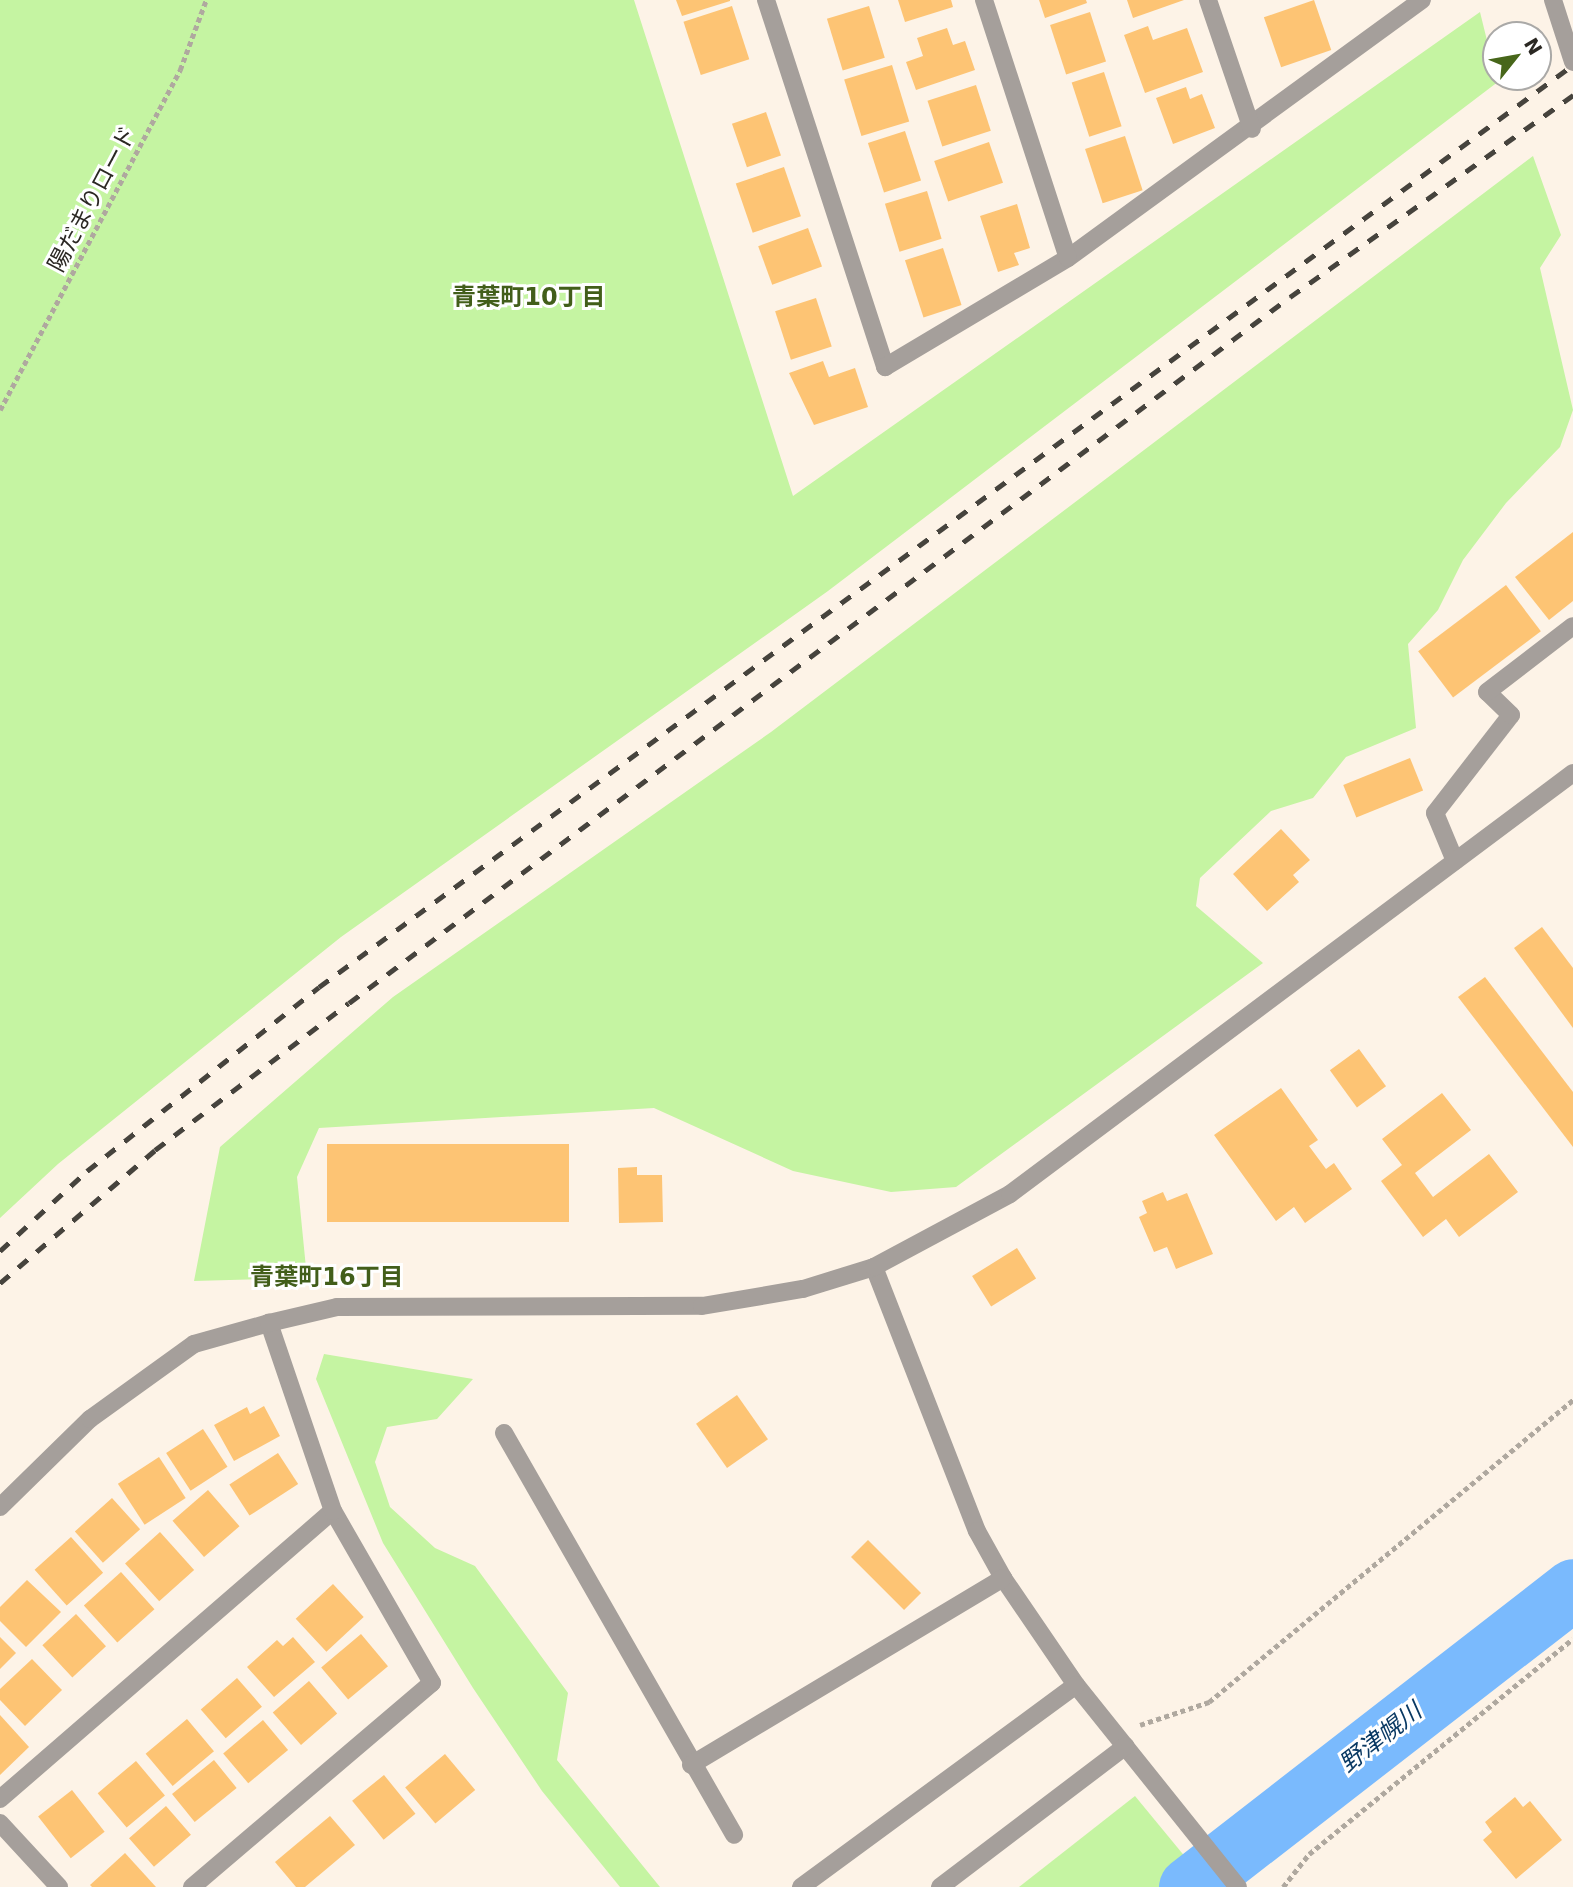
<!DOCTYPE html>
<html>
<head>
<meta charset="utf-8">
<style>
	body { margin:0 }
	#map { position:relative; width:1573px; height:1887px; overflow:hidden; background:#fdf3e7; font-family:"DejaVu Sans","Noto Sans JP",sans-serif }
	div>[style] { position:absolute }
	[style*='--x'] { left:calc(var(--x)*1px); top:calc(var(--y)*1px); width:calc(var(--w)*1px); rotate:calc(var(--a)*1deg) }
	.green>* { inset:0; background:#c5f4a2 }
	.river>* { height:61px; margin:-30.5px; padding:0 30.5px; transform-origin:30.5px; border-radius:30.5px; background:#7abafd }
	.building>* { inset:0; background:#fdc474; transform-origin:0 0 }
	.path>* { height:4.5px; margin-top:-2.25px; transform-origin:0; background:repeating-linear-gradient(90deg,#afa89f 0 5px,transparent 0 8.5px) }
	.service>* { height:18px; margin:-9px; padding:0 9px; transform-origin:9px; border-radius:9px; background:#a59f9b }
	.minor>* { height:18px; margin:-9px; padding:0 9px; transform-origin:9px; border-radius:9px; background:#a59f9b }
	.tertiary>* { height:18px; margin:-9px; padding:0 9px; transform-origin:9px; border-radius:9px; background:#a59f9b }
	.rail>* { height:5px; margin-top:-2.5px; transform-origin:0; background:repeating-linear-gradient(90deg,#46433d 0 12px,transparent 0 24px) }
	span { translate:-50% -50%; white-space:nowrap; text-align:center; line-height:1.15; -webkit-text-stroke:6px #fff; paint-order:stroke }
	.street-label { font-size:23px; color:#2b2823 }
	.neighbourhood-label { font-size:24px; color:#425e1a; font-weight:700 }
	.water-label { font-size:24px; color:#093963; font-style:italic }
	.north { position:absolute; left:1482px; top:21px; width:70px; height:70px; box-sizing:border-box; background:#fff; border:2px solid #aaa9a7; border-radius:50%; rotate:59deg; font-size:19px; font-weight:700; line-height:28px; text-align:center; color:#2b2823 }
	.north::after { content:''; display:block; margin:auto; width:24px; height:32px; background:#47661a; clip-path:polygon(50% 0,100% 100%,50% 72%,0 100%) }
</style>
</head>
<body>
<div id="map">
	<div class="green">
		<div style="clip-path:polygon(0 0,634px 0,793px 496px,1480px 12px,1496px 77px,1503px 78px,828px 591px,341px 937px,58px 1164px,0 1218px)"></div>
		<div style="clip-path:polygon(1533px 156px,1561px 235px,1540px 268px,1573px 410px,1560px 447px,1506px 503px,1463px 560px,1438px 610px,1408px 644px,1416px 728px,1346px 757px,1313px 798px,1271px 811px,1200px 878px,1196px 906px,1263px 963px,956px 1187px,891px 1192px,793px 1171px,654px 1108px,319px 1128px,297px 1177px,307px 1278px,194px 1281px,220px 1147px,393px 997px,771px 732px)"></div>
		<div style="clip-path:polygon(324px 1354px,473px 1379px,437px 1419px,387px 1427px,375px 1462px,390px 1507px,435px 1548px,475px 1566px,568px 1693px,557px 1760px,660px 1887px,620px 1887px,542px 1791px,473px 1688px,383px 1543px,316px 1379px)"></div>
		<div style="clip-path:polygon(1135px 1796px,1210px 1887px,1019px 1887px)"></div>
	</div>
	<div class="river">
		<div style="--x:1189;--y:1887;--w:486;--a:-37.8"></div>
	</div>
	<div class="building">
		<div style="clip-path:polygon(676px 0,730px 0,730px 1px,682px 16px)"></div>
		<div style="clip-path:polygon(898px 0,951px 0,953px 7px,905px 22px)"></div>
		<div style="clip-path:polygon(1039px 0,1086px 0,1087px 3px,1045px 18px)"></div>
		<div style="clip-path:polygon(1127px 0,1184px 0,1133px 18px)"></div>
		<div style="left:1314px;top:0;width:53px;height:53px;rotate:71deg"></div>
		<div style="left:732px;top:6px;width:56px;height:51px;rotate:72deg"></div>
		<div style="left:869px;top:6px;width:54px;height:44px;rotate:73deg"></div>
		<div style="left:1090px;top:12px;width:52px;height:42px;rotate:72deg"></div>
		<div style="clip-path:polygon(1148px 26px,1153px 40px,1187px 28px,1203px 72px,1145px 93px,1124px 35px)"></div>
		<div style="clip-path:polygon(947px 28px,953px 45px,965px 41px,975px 70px,916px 90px,906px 62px,923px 56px,917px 38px)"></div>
		<div style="left:892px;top:65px;width:59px;height:50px;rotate:73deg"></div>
		<div style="left:1104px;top:72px;width:57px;height:34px;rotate:72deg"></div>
		<div style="left:976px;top:85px;width:48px;height:51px;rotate:72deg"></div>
		<div style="clip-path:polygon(1186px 87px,1190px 99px,1202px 94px,1215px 128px,1173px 144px,1156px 98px)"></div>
		<div style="left:766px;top:112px;width:46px;height:36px;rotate:71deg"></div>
		<div style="left:905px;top:131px;width:52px;height:39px;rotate:72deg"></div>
		<div style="left:1125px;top:136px;width:57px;height:42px;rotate:72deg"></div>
		<div style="left:989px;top:142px;width:43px;height:58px;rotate:71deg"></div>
		<div style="left:784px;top:167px;width:52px;height:51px;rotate:71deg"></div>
		<div style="left:927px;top:191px;width:50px;height:44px;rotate:73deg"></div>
		<div style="clip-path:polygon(1017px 204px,1030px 248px,1014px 253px,1019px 265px,998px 272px,980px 216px)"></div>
		<div style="left:808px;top:228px;width:41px;height:53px;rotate:70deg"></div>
		<div style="left:943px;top:248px;width:60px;height:40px;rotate:72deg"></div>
		<div style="left:816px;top:298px;width:51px;height:43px;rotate:72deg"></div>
		<div style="clip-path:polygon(823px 361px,829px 377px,855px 368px,868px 407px,814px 425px,789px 373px)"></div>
		<div style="clip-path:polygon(1573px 532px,1573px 601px,1549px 620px,1515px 577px)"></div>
		<div style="left:1506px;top:585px;width:58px;height:110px;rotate:53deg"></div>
		<div style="left:1410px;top:758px;width:35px;height:72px;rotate:68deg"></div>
		<div style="clip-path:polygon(1281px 829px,1310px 860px,1293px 875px,1299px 882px,1267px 911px,1233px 874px)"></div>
		<div style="clip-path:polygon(1542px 927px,1573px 968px,1573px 1028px,1514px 948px)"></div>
		<div style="clip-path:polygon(1485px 977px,1573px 1092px,1573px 1147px,1458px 997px)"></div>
		<div style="left:1359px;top:1049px;width:46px;height:36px;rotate:54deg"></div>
		<div style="clip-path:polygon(1281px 1088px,1318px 1140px,1309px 1146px,1326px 1169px,1334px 1163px,1352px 1189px,1305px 1223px,1294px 1207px,1276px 1221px,1214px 1135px)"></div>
		<div style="clip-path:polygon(1442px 1093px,1471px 1130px,1415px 1173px,1433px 1197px,1489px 1154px,1518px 1192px,1459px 1237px,1446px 1219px,1423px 1237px,1381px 1181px,1402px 1165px,1382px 1139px)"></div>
		<div style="left:327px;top:1144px;width:242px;height:78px"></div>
		<div style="clip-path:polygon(637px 1167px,637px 1175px,662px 1175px,663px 1222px,619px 1223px,618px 1168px)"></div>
		<div style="clip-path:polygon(1163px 1192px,1167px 1201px,1187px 1193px,1213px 1254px,1176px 1269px,1167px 1247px,1154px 1252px,1139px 1217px,1147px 1213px,1142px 1201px)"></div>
		<div style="left:1017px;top:1248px;width:36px;height:53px;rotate:58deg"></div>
		<div style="left:737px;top:1395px;width:54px;height:50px;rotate:55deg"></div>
		<div style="clip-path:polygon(264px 1406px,280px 1436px,234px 1461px,214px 1425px,247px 1407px,250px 1414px)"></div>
		<div style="left:203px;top:1429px;width:45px;height:44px;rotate:57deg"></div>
		<div style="left:278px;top:1453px;width:37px;height:58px;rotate:57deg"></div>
		<div style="left:159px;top:1457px;width:49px;height:49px;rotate:57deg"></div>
		<div style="left:208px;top:1490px;width:48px;height:47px;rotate:49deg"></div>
		<div style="left:112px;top:1498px;width:42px;height:50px;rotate:48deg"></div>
		<div style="left:160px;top:1532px;width:51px;height:47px;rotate:48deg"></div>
		<div style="left:71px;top:1537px;width:48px;height:49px;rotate:48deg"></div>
		<div style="left:868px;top:1540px;width:75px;height:24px;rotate:45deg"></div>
		<div style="left:121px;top:1572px;width:50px;height:50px;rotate:48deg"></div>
		<div style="clip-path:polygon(27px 1580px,61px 1612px,26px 1647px,0 1621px,0 1607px)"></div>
		<div style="left:333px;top:1584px;width:45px;height:51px;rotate:47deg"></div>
		<div style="left:76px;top:1614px;width:44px;height:46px;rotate:47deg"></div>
		<div style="left:361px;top:1634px;width:42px;height:52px;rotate:50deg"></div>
		<div style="clip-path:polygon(0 1637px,16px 1653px,0 1669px)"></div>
		<div style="clip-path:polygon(293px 1637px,315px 1662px,274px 1697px,247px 1667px,277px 1640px,283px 1646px)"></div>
		<div style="clip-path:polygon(32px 1659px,62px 1690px,25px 1726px,0 1700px,0 1689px)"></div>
		<div style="left:237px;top:1678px;width:38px;height:48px;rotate:49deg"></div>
		<div style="left:309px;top:1681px;width:43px;height:48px;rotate:49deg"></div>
		<div style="clip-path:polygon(0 1715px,29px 1747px,0 1775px)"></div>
		<div style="left:187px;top:1719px;width:42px;height:54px;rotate:50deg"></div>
		<div style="left:263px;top:1720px;width:39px;height:52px;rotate:50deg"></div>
		<div style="left:445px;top:1754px;width:47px;height:52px;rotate:50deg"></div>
		<div style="left:214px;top:1760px;width:36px;height:54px;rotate:51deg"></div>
		<div style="left:136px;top:1761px;width:45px;height:50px;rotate:50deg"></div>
		<div style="left:384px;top:1775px;width:50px;height:41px;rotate:51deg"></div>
		<div style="left:72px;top:1790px;width:53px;height:43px;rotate:52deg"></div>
		<div style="clip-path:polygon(1515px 1797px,1523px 1807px,1530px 1801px,1562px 1840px,1516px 1879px,1483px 1840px,1492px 1832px,1485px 1822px)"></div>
		<div style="left:166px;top:1806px;width:38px;height:49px;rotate:49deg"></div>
		<div style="clip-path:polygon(330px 1816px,355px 1845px,305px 1887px,296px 1887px,275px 1862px)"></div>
		<div style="clip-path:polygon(125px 1853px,156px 1887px,92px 1887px,90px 1885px)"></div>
	</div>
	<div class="path">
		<div style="--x:0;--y:410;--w:385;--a:-62.1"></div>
		<div style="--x:180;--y:70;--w:75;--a:-69.6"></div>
		<div style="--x:1140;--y:1725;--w:73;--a:-18.4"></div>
		<div style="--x:1209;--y:1702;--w:473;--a:-39.7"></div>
		<div style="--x:1283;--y:1887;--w:42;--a:-51.8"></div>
		<div style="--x:1309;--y:1854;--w:340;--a:-39.2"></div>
	</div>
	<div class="service">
		<div style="--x:1455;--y:861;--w:52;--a:-112.6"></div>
		<div style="--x:1435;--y:813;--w:124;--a:-52.2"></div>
		<div style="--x:1511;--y:715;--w:33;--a:-136"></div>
		<div style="--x:1487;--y:692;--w:108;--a:-37.5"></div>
		<div style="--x:874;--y:1267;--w:283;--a:68.7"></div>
		<div style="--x:977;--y:1531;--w:54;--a:61"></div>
		<div style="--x:1003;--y:1578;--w:130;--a:55.7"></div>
		<div style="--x:1076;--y:1685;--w:259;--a:51.3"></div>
		<div style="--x:504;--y:1433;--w:463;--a:60.2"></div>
		<div style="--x:691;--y:1765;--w:364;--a:-30.9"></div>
		<div style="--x:801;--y:1887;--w:341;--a:-36.3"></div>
		<div style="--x:940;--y:1887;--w:233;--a:-37.2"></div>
	</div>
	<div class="minor">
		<div style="--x:766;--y:0;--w:386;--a:72"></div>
		<div style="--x:885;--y:367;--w:213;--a:-30.8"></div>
		<div style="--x:1068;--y:258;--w:438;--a:-36.1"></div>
		<div style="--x:984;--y:0;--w:271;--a:72"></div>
		<div style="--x:1208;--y:0;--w:136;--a:71.2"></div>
		<div style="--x:0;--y:1799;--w:440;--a:-40.9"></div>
		<div style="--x:0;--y:1823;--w:87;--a:47.3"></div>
		<div style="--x:192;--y:1887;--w:315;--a:-40.4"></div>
		<div style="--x:432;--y:1683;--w:198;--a:-119.9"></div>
		<div style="--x:333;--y:1511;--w:199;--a:-108.8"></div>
	</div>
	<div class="tertiary">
		<div style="--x:1553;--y:0;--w:65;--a:72.1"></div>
		<div style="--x:0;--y:1507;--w:126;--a:-44.4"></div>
		<div style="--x:90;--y:1419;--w:128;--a:-35.8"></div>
		<div style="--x:194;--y:1344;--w:78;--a:-15.6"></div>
		<div style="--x:269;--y:1323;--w:70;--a:-13.2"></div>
		<div style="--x:337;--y:1307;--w:365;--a:-0.2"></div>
		<div style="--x:702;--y:1306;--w:102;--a:-9.6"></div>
		<div style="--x:803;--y:1289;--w:74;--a:-17.2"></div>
		<div style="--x:874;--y:1267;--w:154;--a:-28.2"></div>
		<div style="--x:1010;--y:1194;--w:703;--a:-36.79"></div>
	</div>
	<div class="rail">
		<div style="--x:0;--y:1251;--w:118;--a:-42.6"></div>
		<div style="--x:87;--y:1171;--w:296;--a:-38.4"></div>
		<div style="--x:319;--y:987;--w:1556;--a:-36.33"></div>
		<div style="--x:0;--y:1283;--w:204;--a:-40.6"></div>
		<div style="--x:155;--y:1150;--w:243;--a:-37.2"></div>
		<div style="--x:349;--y:1003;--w:1176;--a:-36.88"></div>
		<div style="--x:1290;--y:297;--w:348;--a:-35.5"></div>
	</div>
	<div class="street-label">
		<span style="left:92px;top:199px;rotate:-62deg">陽だまりロード</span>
	</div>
	<div class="neighbourhood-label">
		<span style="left:529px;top:298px">青葉町10丁目</span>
		<span style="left:327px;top:1278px">青葉町16丁目</span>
	</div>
	<div class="water-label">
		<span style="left:1381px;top:1738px;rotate:-38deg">野津幌川</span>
	</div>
	<div class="north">N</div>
</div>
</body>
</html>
